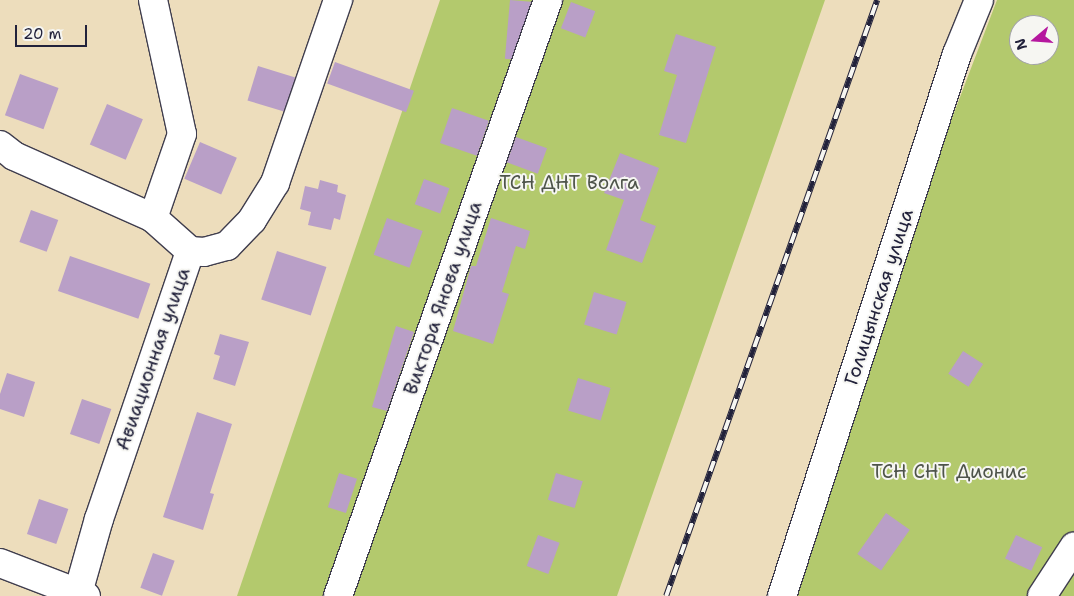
<!DOCTYPE html>
<html>
<head>
<meta charset="utf-8">
<style>
	body { margin:0 }
	#map { position:relative; width:1074px; height:596px; overflow:hidden; background:#edddbc; font-family:"Shantell Sans",sans-serif }
	div>[style] { position:absolute }
	[style*='--x'] { left:calc(var(--x)*1px); top:calc(var(--y)*1px); width:calc(var(--w)*1px); rotate:calc(var(--a)*1deg) }
	.green>* { inset:0; background:#b3c96d }
	.building>* { inset:0; background:#b99fc7; transform-origin:0 0 }
	.roads { filter:drop-shadow(1px 0 #403e4e) drop-shadow(-1px 0 #403e4e) drop-shadow(0 1px #403e4e) drop-shadow(0 -1px #403e4e) }
	.minor>* { height:28px; margin:-14px; padding:0 14px; transform-origin:14px; border-radius:14px; background:#fff }
	.rail>* { height:5.5px; margin-top:-2.75px; transform-origin:0; background:repeating-linear-gradient(90deg,#f6f6f2 0 11px,#22223b 0 22px); box-sizing:border-box; border-block:1px solid #22223b }
	span { translate:-50% -50%; white-space:nowrap; text-align:center; line-height:1.15; -webkit-text-stroke:4px #f6f6f2; paint-order:stroke }
	.park-label { font-size:19px; color:#4e544a }
	.street-label { font-size:19px; color:#22223b }
	.north { position:absolute; left:1009px; top:15px; width:50px; height:50px; box-sizing:border-box; background:#f6f6f2; border:1px solid #a1a1a9; border-radius:50%; rotate:252deg; font-size:14px; font-weight:700; line-height:20px; text-align:center; color:#22223b }
	.north::after { content:''; display:block; margin:auto; width:18px; height:22px; background:#b5179e; clip-path:polygon(50% 0,100% 100%,50% 72%,0 100%) }
	.scale { position:absolute; left:15px; top:25px; width:72px; height:22px; box-sizing:border-box; border:2px solid #22223b; border-top:0; padding-left:6px; font-size:15px; line-height:18px; white-space:nowrap; color:#22223b; -webkit-text-stroke:4px #f6f6f2; paint-order:stroke }
</style>
</head>
<body>
<div id="map">
	<div class="green">
		<div style="clip-path:polygon(440px 0,825px 0,617px 596px,237px 596px)"></div>
		<div style="clip-path:polygon(evenodd,997px 0,1074px 0,1074px 596px,770px 596px,997px 0,1019px 25px,1049px 25px,1049px 55px,1019px 55px,1019px 25px)"></div>
	</div>
	<div class="building">
		<div style="left:510px;top:0;width:21px;height:59px;rotate:5deg"></div>
		<div style="left:571px;top:2px;width:26px;height:28px;rotate:21deg"></div>
		<div style="clip-path:polygon(676px 34px,716px 47px,686px 143px,659px 135px,677px 75px,664px 71px)"></div>
		<div style="left:335px;top:62px;width:84px;height:23px;rotate:20deg"></div>
		<div style="left:258px;top:66px;width:39px;height:36px;rotate:17deg"></div>
		<div style="left:20px;top:74px;width:41px;height:44px;rotate:20deg"></div>
		<div style="left:107px;top:104px;width:39px;height:44px;rotate:23deg"></div>
		<div style="left:452px;top:108px;width:39px;height:37px;rotate:19deg"></div>
		<div style="left:516px;top:137px;width:33px;height:27px;rotate:20deg"></div>
		<div style="left:200px;top:142px;width:40px;height:40px;rotate:23deg"></div>
		<div style="clip-path:polygon(620px 153px,659px 168px,640px 220px,656px 226px,642px 263px,606px 250px,624px 200px,604px 193px)"></div>
		<div style="left:424px;top:179px;width:27px;height:27px;rotate:20deg"></div>
		<div style="clip-path:polygon(320px 180px,338px 185px,337px 192px,346px 195px,340px 220px,334px 218px,331px 230px,308px 225px,311px 212px,300px 209px,305px 186px,318px 189px)"></div>
		<div style="left:31px;top:210px;width:29px;height:34px;rotate:20deg"></div>
		<div style="left:387px;top:218px;width:38px;height:39px;rotate:20deg"></div>
		<div style="clip-path:polygon(491px 218px,530px 231px,525px 249px,516px 246px,502px 292px,509px 294px,493px 344px,453px 331px,471px 266px,476px 266px)"></div>
		<div style="left:277px;top:251px;width:52px;height:51px;rotate:18deg"></div>
		<div style="left:70px;top:256px;width:85px;height:37px;rotate:19deg"></div>
		<div style="left:594px;top:292px;width:34px;height:34px;rotate:17deg"></div>
		<div style="clip-path:polygon(396px 326px,414px 332px,387px 411px,372px 407px)"></div>
		<div style="clip-path:polygon(220px 334px,249px 342px,235px 386px,213px 379px,220px 356px,214px 354px)"></div>
		<div style="left:963px;top:351px;width:24px;height:27px;rotate:33deg"></div>
		<div style="clip-path:polygon(7px 373px,35px 382px,24px 417px,0 409px,0 394px)"></div>
		<div style="left:578px;top:378px;width:34px;height:34px;rotate:17deg"></div>
		<div style="left:82px;top:399px;width:31px;height:37px;rotate:19deg"></div>
		<div style="clip-path:polygon(197px 412px,232px 424px,210px 493px,214px 494px,203px 530px,163px 517px)"></div>
		<div style="left:339px;top:473px;width:19px;height:36px;rotate:18deg"></div>
		<div style="left:556px;top:473px;width:28px;height:28px;rotate:17deg"></div>
		<div style="left:39px;top:499px;width:31px;height:37px;rotate:19deg"></div>
		<div style="left:886px;top:513px;width:29px;height:50px;rotate:35deg"></div>
		<div style="left:538px;top:535px;width:23px;height:33px;rotate:20deg"></div>
		<div style="left:1016px;top:535px;width:29px;height:26px;rotate:25deg"></div>
		<div style="left:153px;top:553px;width:23px;height:37px;rotate:20deg"></div>
	</div>
	<div class="roads">
		<div class="minor">
			<div style="--x:153;--y:0;--w:137;--a:77.8"></div>
			<div style="--x:182;--y:134;--w:89;--a:109"></div>
			<div style="--x:153;--y:218;--w:50;--a:41.7"></div>
			<div style="--x:0;--y:145;--w:18;--a:38"></div>
			<div style="--x:14;--y:156;--w:152;--a:24"></div>
			<div style="--x:190;--y:251;--w:14;--a:4"></div>
			<div style="--x:204;--y:252;--w:24;--a:-15"></div>
			<div style="--x:227;--y:246;--w:36;--a:-46"></div>
			<div style="--x:252;--y:220;--w:44;--a:-58.1"></div>
			<div style="--x:275;--y:183;--w:194;--a:-71"></div>
			<div style="--x:0;--y:563;--w:92;--a:21"></div>
			<div style="--x:78;--y:593;--w:77;--a:-74.2"></div>
			<div style="--x:99;--y:519;--w:283;--a:-71.2"></div>
			<div style="--x:338;--y:596;--w:632;--a:-70.59"></div>
			<div style="--x:782;--y:596;--w:570;--a:-72.11"></div>
			<div style="--x:957;--y:54;--w:58;--a:-67.8"></div>
			<div style="--x:1042;--y:596;--w:59;--a:-56.9"></div>
		</div>
	</div>
	<div class="rail">
		<div style="--x:666;--y:596;--w:632;--a:-70.5"></div>
	</div>
	<div class="park-label">
		<span style="left:569px;top:183px">ТСН ДНТ Волга</span>
		<span style="left:949px;top:472px">ТСН СНТ Дионис</span>
	</div>
	<div class="street-label">
		<span style="left:879px;top:297px;rotate:-72deg">Голицынская улица</span>
		<span style="left:443px;top:298px;rotate:-71deg">Виктора Янова улица</span>
		<span style="left:153px;top:359px;rotate:-71deg">Авиационная улица</span>
	</div>
	<div class="north">N</div>
	<div class="scale">20 m</div>
</div>
</body>
</html>
